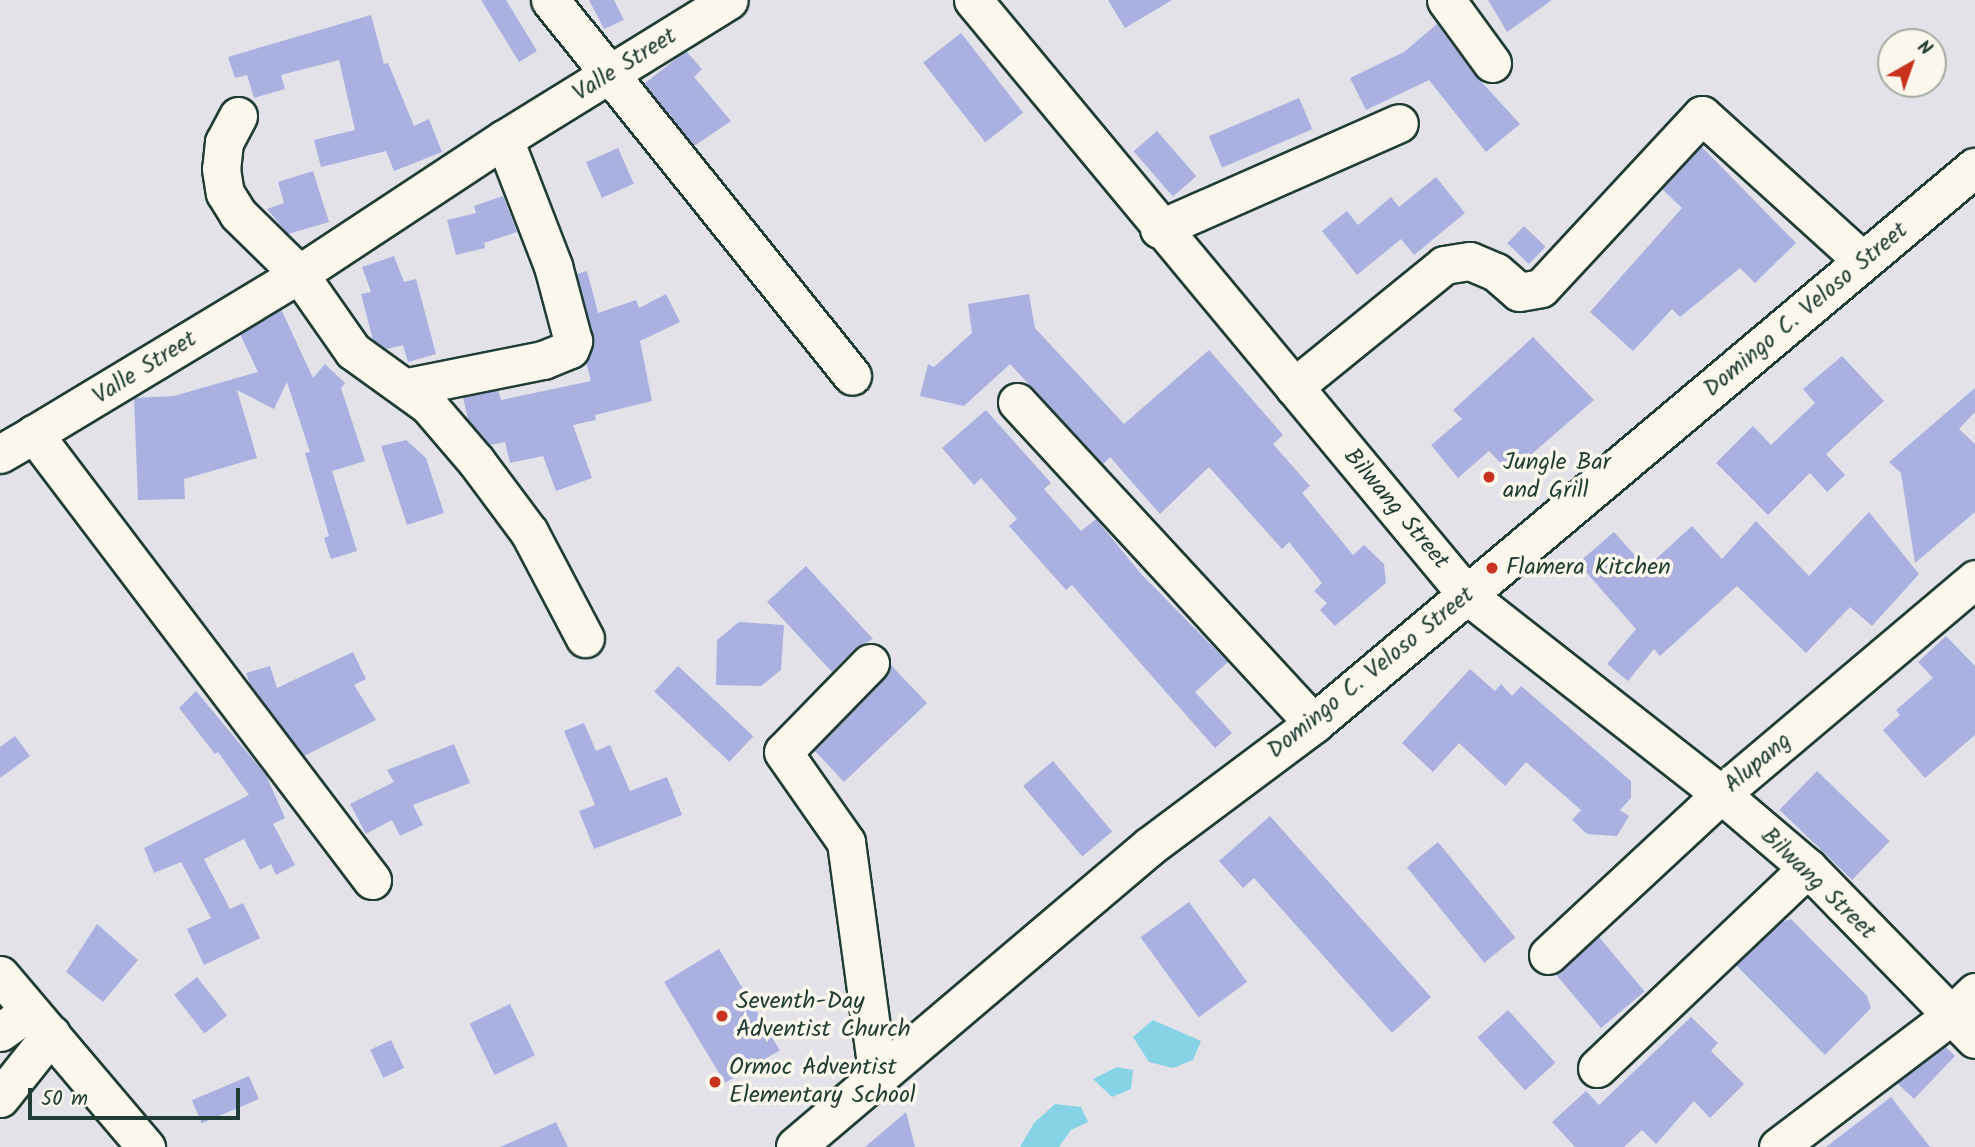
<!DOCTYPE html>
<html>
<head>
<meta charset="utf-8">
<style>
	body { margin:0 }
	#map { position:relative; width:1975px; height:1147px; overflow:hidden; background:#e3e2e9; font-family:Kalam,sans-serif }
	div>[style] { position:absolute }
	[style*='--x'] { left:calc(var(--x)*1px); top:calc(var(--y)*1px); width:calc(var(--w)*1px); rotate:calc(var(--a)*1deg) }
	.water>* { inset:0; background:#85d3e4 }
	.building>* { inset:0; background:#aab1e1; transform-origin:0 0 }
	.roads { filter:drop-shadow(2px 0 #1f3d34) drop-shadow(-2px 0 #1f3d34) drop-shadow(0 2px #1f3d34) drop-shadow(0 -2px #1f3d34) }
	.minor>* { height:37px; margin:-18.5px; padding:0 18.5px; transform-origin:18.5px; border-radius:18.5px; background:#fbf7ec }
	.major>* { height:38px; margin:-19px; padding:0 19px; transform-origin:19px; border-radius:19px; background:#fbf7ec }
	.dots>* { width:19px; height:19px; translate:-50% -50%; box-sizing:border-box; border:4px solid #fbf7ec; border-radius:50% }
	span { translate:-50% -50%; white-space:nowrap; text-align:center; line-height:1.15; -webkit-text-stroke:7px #fbf7ec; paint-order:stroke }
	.street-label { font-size:24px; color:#1f3d34 }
	.poi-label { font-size:24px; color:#1f3d34 }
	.left { translate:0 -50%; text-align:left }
	.north { position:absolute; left:1877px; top:28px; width:70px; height:70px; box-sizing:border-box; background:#fbf7ec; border:2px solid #a3ada2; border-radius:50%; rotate:40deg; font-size:19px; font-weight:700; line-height:28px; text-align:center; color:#1f3d34 }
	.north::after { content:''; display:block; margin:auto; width:24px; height:32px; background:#c8321e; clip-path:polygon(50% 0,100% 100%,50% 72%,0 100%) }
	.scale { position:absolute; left:28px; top:1088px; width:212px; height:32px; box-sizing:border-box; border:4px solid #1f3d34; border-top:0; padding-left:9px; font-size:21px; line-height:24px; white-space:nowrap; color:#1f3d34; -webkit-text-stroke:5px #fbf7ec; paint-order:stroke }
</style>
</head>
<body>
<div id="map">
	<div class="water">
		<div style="clip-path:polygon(1153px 1020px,1201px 1041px,1193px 1060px,1173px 1068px,1149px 1062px,1133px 1037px)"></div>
		<div style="clip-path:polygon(1117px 1067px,1133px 1070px,1131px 1089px,1112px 1097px,1093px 1079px)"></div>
		<div style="clip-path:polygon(1055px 1104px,1081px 1107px,1088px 1122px,1071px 1130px,1059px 1147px,1020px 1147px,1034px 1123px)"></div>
	</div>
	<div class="building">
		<div style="clip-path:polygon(481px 0,506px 0,537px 51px,519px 62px)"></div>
		<div style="clip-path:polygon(589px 0,614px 0,624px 20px,604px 29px)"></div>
		<div style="clip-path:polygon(1108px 0,1172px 0,1125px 28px)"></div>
		<div style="clip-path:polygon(1488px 0,1552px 0,1507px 32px)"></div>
		<div style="clip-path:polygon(371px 15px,384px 64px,388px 63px,414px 126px,429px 119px,442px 152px,394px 171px,386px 151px,321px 167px,314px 140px,355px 130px,339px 60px,281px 75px,285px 89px,254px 98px,247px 75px,235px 78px,228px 57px)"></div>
		<div style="clip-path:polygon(1437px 24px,1475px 75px,1520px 124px,1486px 152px,1429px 80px,1366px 110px,1350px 78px,1404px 52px)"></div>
		<div style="left:961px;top:33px;width:101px;height:48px;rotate:52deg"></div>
		<div style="clip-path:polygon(686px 51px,702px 69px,694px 77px,731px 121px,694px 146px,644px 84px)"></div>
		<div style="left:1299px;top:98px;width:34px;height:98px;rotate:67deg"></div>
		<div style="left:1157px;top:131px;width:60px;height:31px;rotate:49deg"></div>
		<div style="clip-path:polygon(1701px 146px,1796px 243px,1755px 283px,1740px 268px,1680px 317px,1672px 309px,1633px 351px,1590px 312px,1682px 208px,1662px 189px)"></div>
		<div style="left:618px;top:148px;width:39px;height:35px;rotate:66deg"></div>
		<div style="clip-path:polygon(313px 171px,329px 222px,288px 234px,267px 209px,284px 203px,278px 182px)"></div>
		<div style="clip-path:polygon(1436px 177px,1465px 213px,1414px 255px,1401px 239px,1357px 275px,1322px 231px,1347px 211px,1358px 225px,1391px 197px,1399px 207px)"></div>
		<div style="clip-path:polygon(503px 196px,517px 232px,484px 243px,485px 248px,456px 255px,447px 220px,476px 213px,474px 206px)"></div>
		<div style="left:1524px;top:226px;width:30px;height:24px;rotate:44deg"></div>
		<div style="clip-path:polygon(394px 256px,404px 282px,416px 279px,436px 354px,408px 362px,403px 345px,387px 349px,373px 340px,361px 294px,371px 292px,362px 267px)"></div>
		<div style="clip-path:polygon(587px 271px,598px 313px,636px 300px,639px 308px,666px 294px,680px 322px,640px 341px,652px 401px,595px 415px,596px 420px,573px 425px,592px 478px,556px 491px,543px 456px,510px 463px,505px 442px,490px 445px,468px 420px,463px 397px,498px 390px,501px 400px,591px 381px,586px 362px,593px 336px,577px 274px)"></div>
		<div style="clip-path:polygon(1029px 294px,1035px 328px,1124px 424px,1209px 350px,1283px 435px,1273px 444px,1310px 486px,1302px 493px,1353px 555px,1364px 545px,1384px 564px,1386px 583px,1335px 626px,1320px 610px,1327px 603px,1314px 591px,1322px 583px,1289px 542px,1282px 549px,1209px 467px,1160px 514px,1110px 457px,1103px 464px,1010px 364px,964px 406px,920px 396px,928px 364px,934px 367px,972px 333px,968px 304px)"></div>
		<div style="clip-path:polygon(281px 309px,313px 378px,325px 364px,345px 383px,341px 388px,365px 461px,332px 471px,357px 551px,331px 559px,324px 538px,329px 536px,305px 453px,310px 452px,287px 382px,274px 409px,237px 390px,257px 458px,184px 479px,185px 499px,138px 500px,134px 398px,174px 396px,258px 372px,240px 334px)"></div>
		<div style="clip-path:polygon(1533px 337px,1594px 400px,1510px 473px,1489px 451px,1458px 478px,1431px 445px,1462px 419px,1453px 410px)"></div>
		<div style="clip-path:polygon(1842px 356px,1884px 401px,1826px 454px,1845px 475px,1827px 492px,1810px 473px,1768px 515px,1716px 463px,1753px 426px,1771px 445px,1815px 403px,1803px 389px)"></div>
		<div style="clip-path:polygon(1975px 388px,1975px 412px,1959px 429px,1975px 444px,1975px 512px,1915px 563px,1901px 473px,1889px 462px)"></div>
		<div style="clip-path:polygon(986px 410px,1051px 483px,1044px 489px,1081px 531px,1096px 519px,1142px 575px,1228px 662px,1195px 692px,1232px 733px,1215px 748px,1072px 585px,1066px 590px,1009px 526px,1017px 519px,981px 478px,974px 485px,942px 448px)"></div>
		<div style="clip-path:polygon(406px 440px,426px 458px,444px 513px,407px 525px,381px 446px)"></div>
		<div style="clip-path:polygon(1869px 512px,1919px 574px,1872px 626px,1850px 607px,1806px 653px,1737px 586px,1660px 656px,1654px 649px,1628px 681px,1607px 664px,1636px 629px,1578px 563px,1614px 532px,1646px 568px,1692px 526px,1722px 559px,1756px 521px,1809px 576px)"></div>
		<div style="clip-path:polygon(806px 566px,873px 639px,855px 648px,832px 672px,767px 602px)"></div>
		<div style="clip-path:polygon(739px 622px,784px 625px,781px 670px,761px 686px,716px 685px,717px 640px)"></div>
		<div style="clip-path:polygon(1946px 636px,1975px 666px,1975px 735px,1925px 778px,1883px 730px,1900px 715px,1896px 710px,1933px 678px,1918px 662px)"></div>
		<div style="clip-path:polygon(353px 652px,366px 679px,354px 685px,376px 720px,304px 756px,250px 684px,246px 673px,270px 666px,277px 688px)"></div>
		<div style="clip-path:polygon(890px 664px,927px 703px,844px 782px,814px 750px,885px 678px)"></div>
		<div style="left:678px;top:666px;width:103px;height:35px;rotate:43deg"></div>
		<div style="clip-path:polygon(1470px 669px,1495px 691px,1501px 684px,1512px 696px,1521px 686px,1631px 781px,1631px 798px,1620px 810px,1629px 816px,1617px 836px,1587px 834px,1572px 820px,1581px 810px,1526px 762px,1505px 786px,1459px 743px,1433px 772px,1402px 743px)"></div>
		<div style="clip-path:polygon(196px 691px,266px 775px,285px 818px,273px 824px,295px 865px,276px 875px,271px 864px,260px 870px,244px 839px,204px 859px,230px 909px,243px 903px,260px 938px,204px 965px,187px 929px,211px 918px,181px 862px,154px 873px,144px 848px,249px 795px,218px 752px,215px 754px,179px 708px)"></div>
		<div style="clip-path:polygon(584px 723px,596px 751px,610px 745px,630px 791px,667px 777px,682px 815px,594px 849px,579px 811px,595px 805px,564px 731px)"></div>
		<div style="clip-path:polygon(15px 736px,30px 756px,0 778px,0 747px)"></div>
		<div style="clip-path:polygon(454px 744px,470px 783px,413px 805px,423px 825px,400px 836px,392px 820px,366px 834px,350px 804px,394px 782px,387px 770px)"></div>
		<div style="left:1053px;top:761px;width:92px;height:39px;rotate:50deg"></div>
		<div style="left:1817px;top:771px;width:101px;height:54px;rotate:44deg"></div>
		<div style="clip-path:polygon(1270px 816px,1431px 997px,1392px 1033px,1254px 878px,1243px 888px,1219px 861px)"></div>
		<div style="left:1438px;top:842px;width:123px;height:40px;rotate:51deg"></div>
		<div style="left:1189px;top:902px;width:99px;height:60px;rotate:54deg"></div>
		<div style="clip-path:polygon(1791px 919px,1867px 996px,1871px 1008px,1825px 1055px,1736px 965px,1782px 922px)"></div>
		<div style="clip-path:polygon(97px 924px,138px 960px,103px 1002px,66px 972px)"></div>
		<div style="left:1599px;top:937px;width:71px;height:57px;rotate:50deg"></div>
		<div style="left:719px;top:949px;width:118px;height:64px;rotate:59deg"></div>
		<div style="left:197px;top:977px;width:49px;height:29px;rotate:52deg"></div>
		<div style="left:510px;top:1004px;width:57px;height:45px;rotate:64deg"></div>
		<div style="left:1508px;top:1010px;width:71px;height:41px;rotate:48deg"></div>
		<div style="clip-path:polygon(1691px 1017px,1718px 1043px,1711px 1051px,1744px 1084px,1710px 1118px,1694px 1101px,1656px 1144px,1642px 1130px,1624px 1147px,1575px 1147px,1552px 1122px,1586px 1091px,1599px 1105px)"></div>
		<div style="left:391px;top:1040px;width:31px;height:23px;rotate:65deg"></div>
		<div style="clip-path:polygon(1945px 1046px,1955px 1056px,1914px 1099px,1897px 1083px)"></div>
		<div style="left:249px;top:1076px;width:25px;height:62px;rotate:67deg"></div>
		<div style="clip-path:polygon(1891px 1097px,1930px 1147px,1826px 1147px)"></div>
		<div style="clip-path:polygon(906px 1112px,915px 1147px,865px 1147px)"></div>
		<div style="clip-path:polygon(556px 1122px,568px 1147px,500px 1147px)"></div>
	</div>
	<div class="roads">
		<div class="minor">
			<div style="--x:550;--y:0;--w:482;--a:51.2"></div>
			<div style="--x:973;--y:0;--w:773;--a:50.3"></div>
			<div style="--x:1467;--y:595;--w:323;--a:38.1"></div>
			<div style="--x:1721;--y:794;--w:114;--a:40.4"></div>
			<div style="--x:1808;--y:868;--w:239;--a:45.7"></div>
			<div style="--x:1446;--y:0;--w:78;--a:53.9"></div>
			<div style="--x:238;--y:116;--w:30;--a:118"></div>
			<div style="--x:224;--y:142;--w:27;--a:96"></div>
			<div style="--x:221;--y:169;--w:24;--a:81"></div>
			<div style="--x:225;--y:193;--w:25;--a:58"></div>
			<div style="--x:238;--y:214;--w:86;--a:44.5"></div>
			<div style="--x:299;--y:274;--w:94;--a:55"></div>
			<div style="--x:353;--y:351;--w:92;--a:35.8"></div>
			<div style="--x:428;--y:405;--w:74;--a:49.4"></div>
			<div style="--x:476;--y:461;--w:89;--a:53.3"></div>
			<div style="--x:529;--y:532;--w:120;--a:62.2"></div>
			<div style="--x:1159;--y:229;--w:262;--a:-23.8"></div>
			<div style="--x:408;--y:387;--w:138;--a:-11.3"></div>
			<div style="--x:543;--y:360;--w:29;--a:-22"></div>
			<div style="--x:570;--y:349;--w:9;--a:-69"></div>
			<div style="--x:573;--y:341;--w:78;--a:-104.9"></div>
			<div style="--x:553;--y:266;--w:136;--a:-111.1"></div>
			<div style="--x:1294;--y:387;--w:193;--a:-39.1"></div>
			<div style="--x:1444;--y:265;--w:26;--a:-9"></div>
			<div style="--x:1470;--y:261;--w:28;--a:23"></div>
			<div style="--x:1496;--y:272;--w:30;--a:41"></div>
			<div style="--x:1519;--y:292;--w:22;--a:-10"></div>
			<div style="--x:1541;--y:288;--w:236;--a:-47.1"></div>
			<div style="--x:1702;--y:115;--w:217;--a:42.2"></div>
			<div style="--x:1017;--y:402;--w:438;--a:47.3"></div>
			<div style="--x:0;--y:454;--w:39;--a:-30"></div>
			<div style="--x:870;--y:663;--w:124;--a:134.3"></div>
			<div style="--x:783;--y:752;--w:110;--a:55"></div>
			<div style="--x:846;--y:842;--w:238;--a:82.3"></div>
			<div style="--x:372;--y:880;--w:560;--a:-127.16"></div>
			<div style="--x:34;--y:434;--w:310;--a:-31.1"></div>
			<div style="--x:299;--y:274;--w:245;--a:-33.4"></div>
			<div style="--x:504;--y:139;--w:264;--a:-31.7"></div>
			<div style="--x:1548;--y:955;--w:236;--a:-42.9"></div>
			<div style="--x:1721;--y:794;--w:333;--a:-40.2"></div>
			<div style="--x:0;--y:975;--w:226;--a:49.7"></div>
			<div style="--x:0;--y:1032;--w:35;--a:-35"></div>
			<div style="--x:1597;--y:1068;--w:291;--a:-43.5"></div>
			<div style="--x:0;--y:1098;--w:82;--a:-51.4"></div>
			<div style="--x:1778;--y:1147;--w:215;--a:-37.2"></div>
			<div style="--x:1949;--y:1017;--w:36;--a:-44"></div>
		</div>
		<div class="major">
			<div style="--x:796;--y:1147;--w:465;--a:-40.3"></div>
			<div style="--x:1151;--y:846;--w:204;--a:-36.8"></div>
			<div style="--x:1314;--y:724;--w:864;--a:-40.07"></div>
		</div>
	</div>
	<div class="dots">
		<div style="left:1489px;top:477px;background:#c8321e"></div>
		<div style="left:1492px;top:568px;background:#c8321e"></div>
		<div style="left:722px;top:1016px;background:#c8321e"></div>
		<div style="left:715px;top:1082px;background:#c8321e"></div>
	</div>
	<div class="street-label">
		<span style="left:625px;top:65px;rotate:-32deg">Valle Street</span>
		<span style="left:1806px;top:310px;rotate:-40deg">Domingo C. Veloso Street</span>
		<span style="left:145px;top:368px;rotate:-32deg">Valle Street</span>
		<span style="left:1396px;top:509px;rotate:50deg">Bilwang Street</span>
		<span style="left:1371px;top:673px;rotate:-39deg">Domingo C. Veloso Street</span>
		<span style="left:1758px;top:763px;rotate:-40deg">Alupang</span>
		<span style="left:1818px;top:884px;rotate:44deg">Bilwang Street</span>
	</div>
	<div class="poi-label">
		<span class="left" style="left:1503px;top:477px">Jungle Bar<br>and Grill</span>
		<span class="left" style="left:1506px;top:568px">Flamera Kitchen</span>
		<span class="left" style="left:736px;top:1016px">Seventh-Day<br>Adventist Church</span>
		<span class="left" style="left:729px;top:1082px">Ormoc Adventist<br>Elementary School</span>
	</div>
	<div class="north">N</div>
	<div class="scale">50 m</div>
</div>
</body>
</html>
